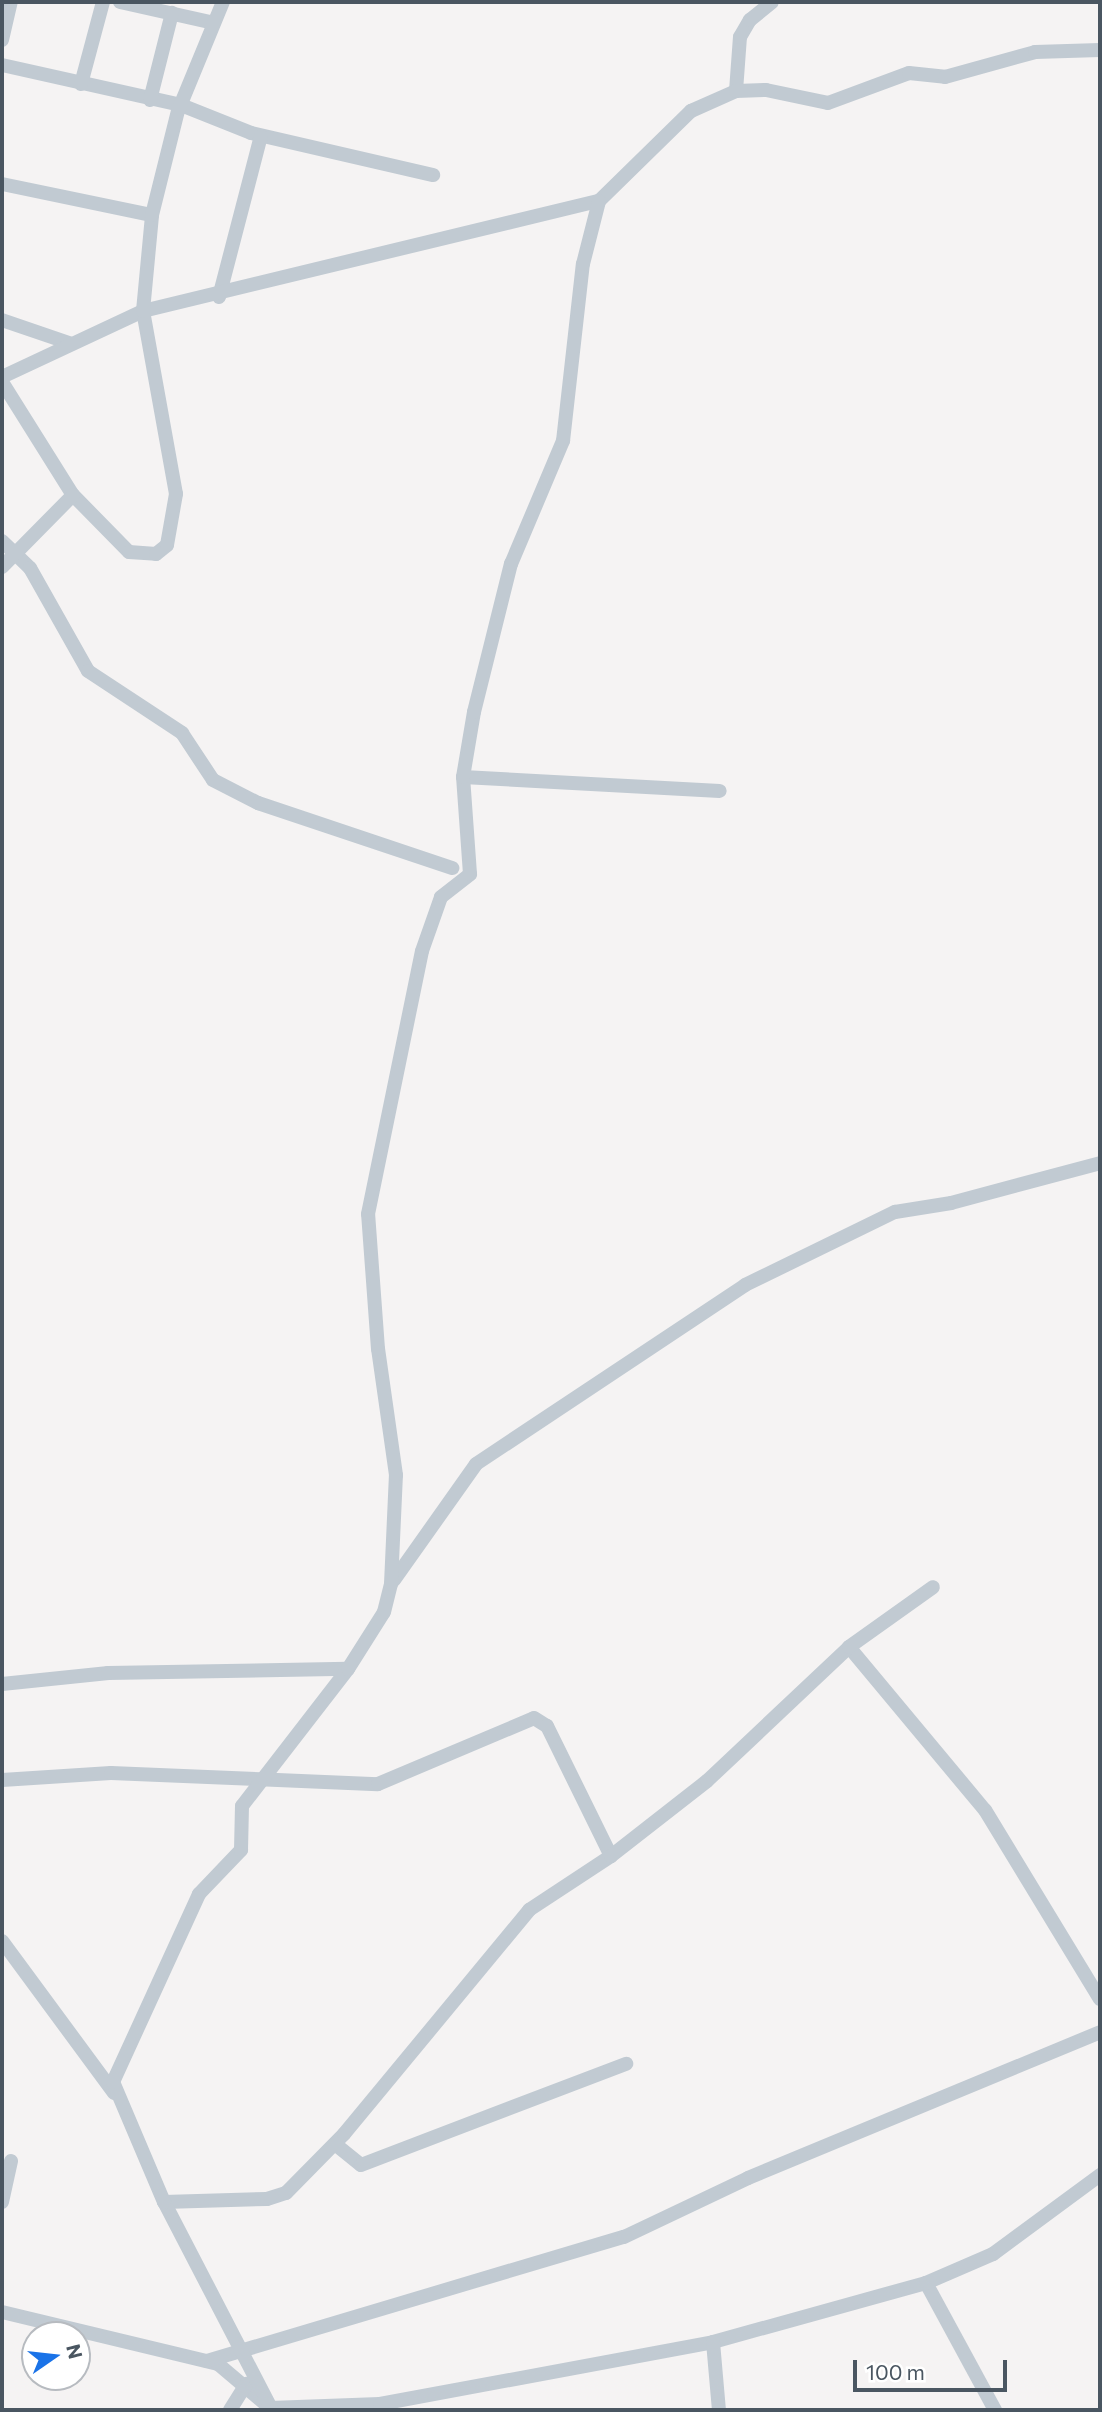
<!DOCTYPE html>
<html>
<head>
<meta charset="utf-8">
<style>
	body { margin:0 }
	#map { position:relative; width:1102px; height:2412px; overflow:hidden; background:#f5f3f3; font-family:Commissioner,sans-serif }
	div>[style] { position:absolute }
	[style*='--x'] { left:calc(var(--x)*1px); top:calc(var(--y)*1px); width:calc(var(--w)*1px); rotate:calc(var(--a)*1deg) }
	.minor>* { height:14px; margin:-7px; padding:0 7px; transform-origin:7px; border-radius:7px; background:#c1cad2 }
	span { translate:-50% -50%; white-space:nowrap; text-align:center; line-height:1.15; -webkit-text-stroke:5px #fff; paint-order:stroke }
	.frame { position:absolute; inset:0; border:4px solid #4a5661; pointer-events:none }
	.north { position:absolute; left:21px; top:2321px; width:70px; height:70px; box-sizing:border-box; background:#fff; border:2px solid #b7bbc0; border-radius:50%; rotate:76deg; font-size:19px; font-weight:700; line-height:28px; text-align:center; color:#4a5661 }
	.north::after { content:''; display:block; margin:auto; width:24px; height:32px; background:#1a73e8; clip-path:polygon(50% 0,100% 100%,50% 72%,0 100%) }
	.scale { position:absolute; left:853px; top:2360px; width:154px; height:32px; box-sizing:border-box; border:4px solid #4a5661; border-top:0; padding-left:9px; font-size:21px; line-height:24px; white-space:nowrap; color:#4a5661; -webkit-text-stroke:5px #fff; paint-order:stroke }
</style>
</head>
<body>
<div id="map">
	<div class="minor">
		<div style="--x:120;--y:2;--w:96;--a:12.6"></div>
		<div style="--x:2;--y:40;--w:39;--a:-77"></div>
		<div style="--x:2;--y:65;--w:183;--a:12.6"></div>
		<div style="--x:181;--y:105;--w:75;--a:21.8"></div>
		<div style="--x:251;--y:133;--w:187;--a:13"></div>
		<div style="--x:81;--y:84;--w:85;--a:-75"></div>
		<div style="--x:736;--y:91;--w:54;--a:-85.8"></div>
		<div style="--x:740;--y:37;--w:20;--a:-60"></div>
		<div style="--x:750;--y:20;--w:28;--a:-39"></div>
		<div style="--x:150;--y:100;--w:90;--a:-75.8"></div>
		<div style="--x:2;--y:184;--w:153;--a:11.7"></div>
		<div style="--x:219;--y:297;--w:166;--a:-75.4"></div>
		<div style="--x:2;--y:320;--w:71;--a:18.9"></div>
		<div style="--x:2;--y:377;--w:156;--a:-25.1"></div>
		<div style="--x:143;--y:311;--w:469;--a:-13.6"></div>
		<div style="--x:599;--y:201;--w:129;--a:-44.4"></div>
		<div style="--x:691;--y:111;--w:49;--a:-24"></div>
		<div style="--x:736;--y:91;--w:30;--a:-2"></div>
		<div style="--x:766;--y:90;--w:63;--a:11.8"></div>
		<div style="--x:828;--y:103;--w:86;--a:-20.3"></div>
		<div style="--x:909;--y:73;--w:36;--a:6"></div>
		<div style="--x:945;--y:77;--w:93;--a:-15.5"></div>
		<div style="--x:1035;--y:52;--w:65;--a:-1.8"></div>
		<div style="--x:2;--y:382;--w:133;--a:57.9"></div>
		<div style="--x:73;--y:495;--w:80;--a:45.5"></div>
		<div style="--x:129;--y:552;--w:27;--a:4"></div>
		<div style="--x:156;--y:554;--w:14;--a:-39"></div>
		<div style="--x:167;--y:545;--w:52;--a:-80"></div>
		<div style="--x:176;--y:494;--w:186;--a:-100.2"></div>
		<div style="--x:143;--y:311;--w:96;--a:-84.6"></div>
		<div style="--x:152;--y:215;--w:107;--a:-76"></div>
		<div style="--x:178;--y:111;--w:118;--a:-67.6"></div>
		<div style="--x:2;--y:541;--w:39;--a:44"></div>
		<div style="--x:30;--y:568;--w:118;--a:60.6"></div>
		<div style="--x:88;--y:671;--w:113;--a:33.4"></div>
		<div style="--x:182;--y:733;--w:56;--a:56.6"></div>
		<div style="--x:213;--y:780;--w:51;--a:27.1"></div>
		<div style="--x:258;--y:803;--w:205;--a:18.5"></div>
		<div style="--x:2;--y:567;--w:101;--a:-45.4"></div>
		<div style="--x:463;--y:777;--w:257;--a:3.1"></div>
		<div style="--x:394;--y:1580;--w:142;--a:-54.7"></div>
		<div style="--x:476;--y:1464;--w:323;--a:-33.6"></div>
		<div style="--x:745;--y:1285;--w:167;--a:-26"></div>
		<div style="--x:895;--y:1212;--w:57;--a:-9.1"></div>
		<div style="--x:951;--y:1203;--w:154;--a:-15"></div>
		<div style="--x:849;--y:1647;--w:212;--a:50.2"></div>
		<div style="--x:985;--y:1810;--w:221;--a:58.7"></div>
		<div style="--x:2;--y:1684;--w:107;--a:-5.9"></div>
		<div style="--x:108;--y:1673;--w:240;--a:-1"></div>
		<div style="--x:2;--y:1780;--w:109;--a:-3.7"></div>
		<div style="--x:111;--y:1773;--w:267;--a:2.4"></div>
		<div style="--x:378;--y:1784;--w:169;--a:-22.9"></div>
		<div style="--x:534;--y:1718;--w:15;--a:32"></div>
		<div style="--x:547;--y:1726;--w:145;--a:63.8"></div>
		<div style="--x:2;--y:1941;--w:189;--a:53.6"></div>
		<div style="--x:335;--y:2144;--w:33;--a:39"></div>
		<div style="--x:361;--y:2165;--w:284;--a:-20.9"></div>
		<div style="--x:2;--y:2202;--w:42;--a:-77.6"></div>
		<div style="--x:164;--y:2202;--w:103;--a:-1.7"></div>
		<div style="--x:267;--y:2199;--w:20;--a:-18"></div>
		<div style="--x:286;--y:2193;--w:83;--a:-45.5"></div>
		<div style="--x:344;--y:2134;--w:291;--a:-50.4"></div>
		<div style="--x:529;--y:1910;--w:98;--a:-33.4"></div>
		<div style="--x:611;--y:1856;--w:122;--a:-38"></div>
		<div style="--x:707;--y:1781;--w:195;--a:-43.3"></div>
		<div style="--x:849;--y:1647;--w:103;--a:-35.5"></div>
		<div style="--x:926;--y:2283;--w:145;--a:61.5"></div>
		<div style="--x:2;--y:2312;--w:222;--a:13.5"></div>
		<div style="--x:218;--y:2364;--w:68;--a:40.2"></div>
		<div style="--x:270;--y:2408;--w:110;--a:-2.1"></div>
		<div style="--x:380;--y:2404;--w:339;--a:-10.5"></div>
		<div style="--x:713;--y:2342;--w:221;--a:-15.5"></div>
		<div style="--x:926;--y:2283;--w:73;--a:-23.4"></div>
		<div style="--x:993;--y:2254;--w:133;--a:-36.4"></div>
		<div style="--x:713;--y:2342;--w:68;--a:85"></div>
		<div style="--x:207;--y:2361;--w:435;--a:-16.6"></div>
		<div style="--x:624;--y:2237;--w:137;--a:-25.4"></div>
		<div style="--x:748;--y:2178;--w:381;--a:-22.5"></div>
		<div style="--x:230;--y:2410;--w:31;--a:-58"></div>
		<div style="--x:272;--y:2410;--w:234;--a:-117.4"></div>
		<div style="--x:164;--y:2202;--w:130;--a:-113"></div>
		<div style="--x:113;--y:2082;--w:207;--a:-65.4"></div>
		<div style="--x:199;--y:1894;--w:61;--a:-46.3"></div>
		<div style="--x:241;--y:1850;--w:44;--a:-88.7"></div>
		<div style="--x:242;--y:1806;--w:173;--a:-52.3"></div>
		<div style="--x:348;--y:1669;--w:67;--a:-57.7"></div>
		<div style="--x:384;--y:1612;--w:29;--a:-76"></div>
		<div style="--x:391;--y:1584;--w:109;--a:-87.4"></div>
		<div style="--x:396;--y:1475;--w:127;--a:-98.1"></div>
		<div style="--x:378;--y:1349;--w:135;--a:-94.2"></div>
		<div style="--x:368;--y:1214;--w:268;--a:-78.4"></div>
		<div style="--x:422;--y:951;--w:57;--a:-70.6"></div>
		<div style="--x:441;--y:897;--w:37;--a:-38"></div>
		<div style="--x:470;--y:874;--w:97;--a:-94.1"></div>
		<div style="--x:463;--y:777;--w:66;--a:-80.4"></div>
		<div style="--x:474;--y:712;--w:153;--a:-76"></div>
		<div style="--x:511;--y:564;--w:134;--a:-67.1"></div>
		<div style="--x:563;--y:441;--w:178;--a:-83.6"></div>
		<div style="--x:583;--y:264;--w:65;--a:-75.7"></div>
	</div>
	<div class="frame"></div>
	<div class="north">N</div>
	<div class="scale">100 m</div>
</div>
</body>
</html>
